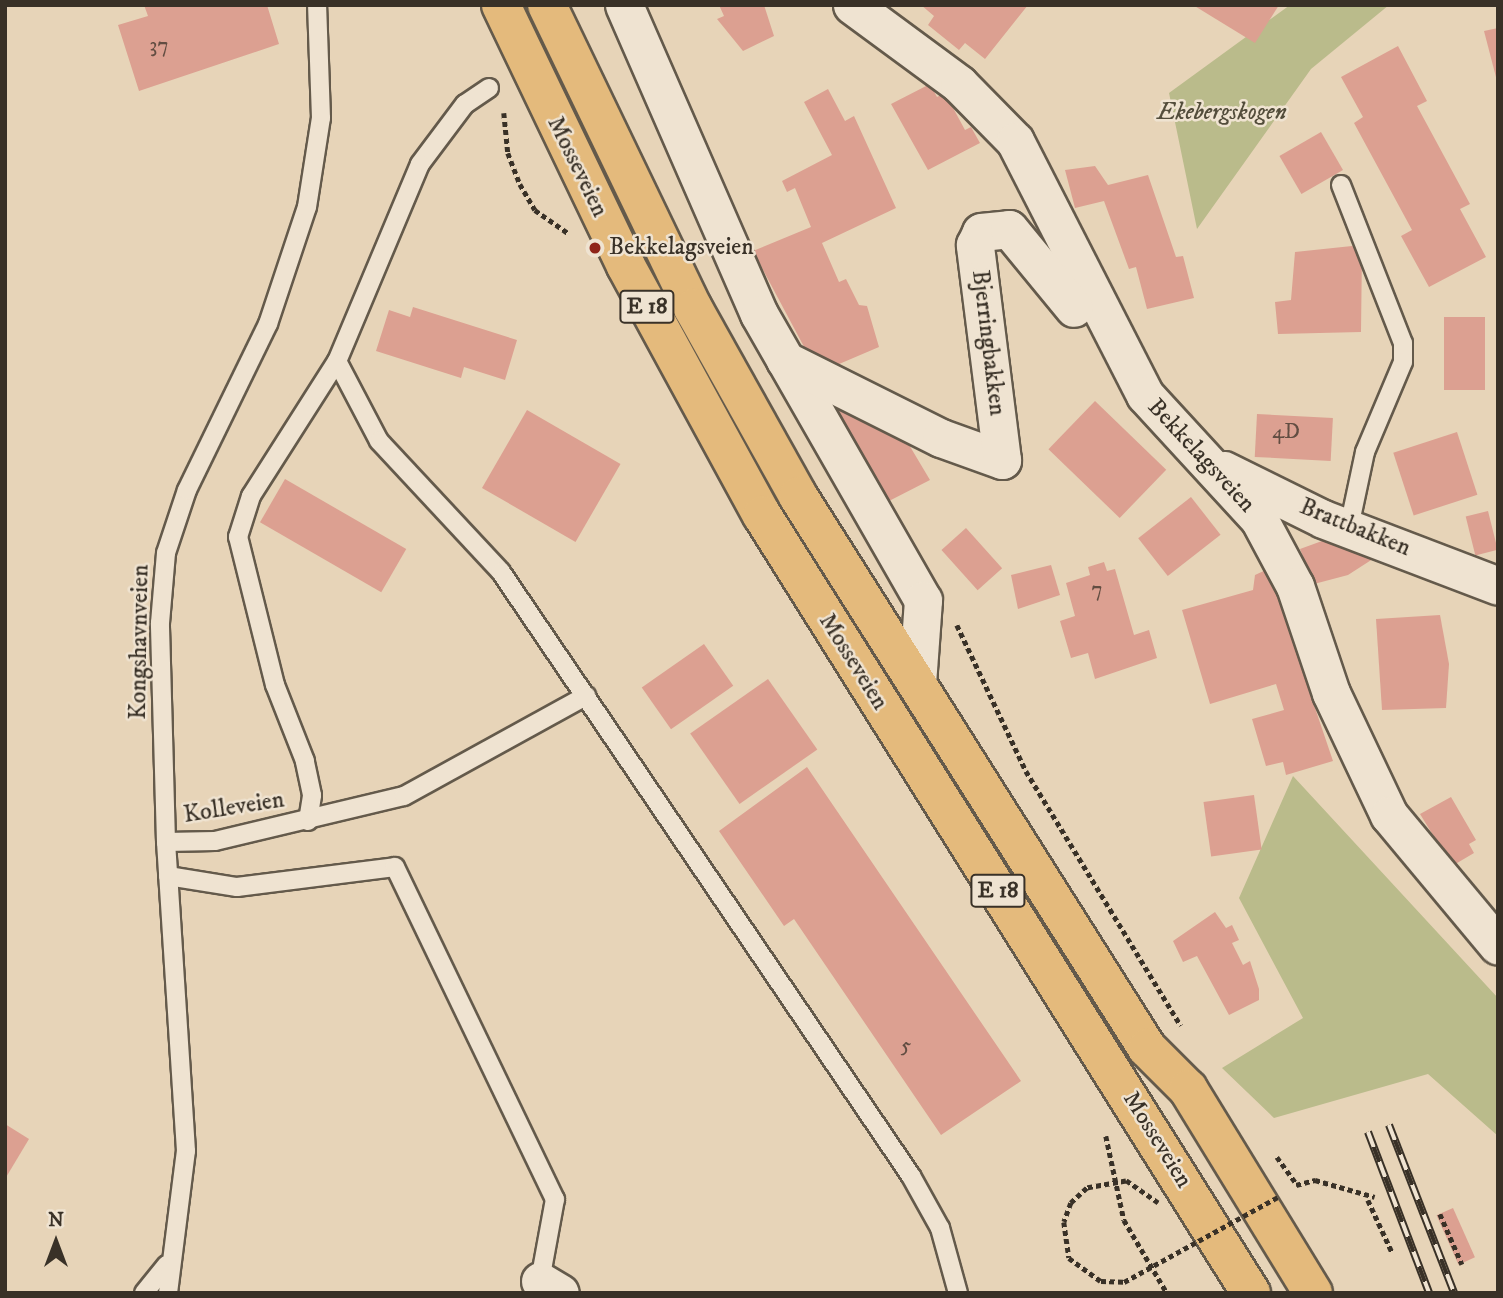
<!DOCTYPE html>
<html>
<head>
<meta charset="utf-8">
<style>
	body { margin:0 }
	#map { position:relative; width:1503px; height:1298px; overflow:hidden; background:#e7d4b8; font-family:"IM FELL DW Pica",serif }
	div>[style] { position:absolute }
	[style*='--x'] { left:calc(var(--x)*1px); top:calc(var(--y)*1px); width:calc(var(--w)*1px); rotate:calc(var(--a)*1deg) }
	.green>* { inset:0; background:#babb8b }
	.building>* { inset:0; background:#dca091; transform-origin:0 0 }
	.path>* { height:4.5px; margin-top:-2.25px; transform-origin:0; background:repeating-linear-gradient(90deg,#393127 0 5px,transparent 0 8.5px) }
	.roads { filter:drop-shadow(2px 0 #645a4b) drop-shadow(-2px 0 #645a4b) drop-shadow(0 2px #645a4b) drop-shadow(0 -2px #645a4b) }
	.service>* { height:18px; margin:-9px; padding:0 9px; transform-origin:9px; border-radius:9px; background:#efe3d1 }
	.minor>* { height:37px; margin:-18.5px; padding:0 18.5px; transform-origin:18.5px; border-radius:18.5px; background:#efe3d1 }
	.trunk>* { height:38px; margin:-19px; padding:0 19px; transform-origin:19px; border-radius:19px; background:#e4ba7c }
	.rail>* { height:8px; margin-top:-4px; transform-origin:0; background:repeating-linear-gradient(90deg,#efe3d1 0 16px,#393127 0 32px); box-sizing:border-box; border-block:2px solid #393127 }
	.path-bridge>* { height:4.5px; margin-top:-2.25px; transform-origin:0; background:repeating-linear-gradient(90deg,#393127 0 5px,transparent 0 8.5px) }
	.dots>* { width:19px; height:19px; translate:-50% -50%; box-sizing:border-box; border:4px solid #efe3d1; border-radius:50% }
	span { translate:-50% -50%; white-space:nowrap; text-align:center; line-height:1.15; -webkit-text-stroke:5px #efe3d1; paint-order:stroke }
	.number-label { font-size:21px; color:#624d42 }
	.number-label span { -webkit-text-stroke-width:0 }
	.shield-label span { padding:2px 5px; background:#efe3d1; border:2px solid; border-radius:5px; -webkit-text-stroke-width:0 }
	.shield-label { font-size:23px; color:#393127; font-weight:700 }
	.park-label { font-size:24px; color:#534d3b; font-style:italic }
	.street-label { font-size:24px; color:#393127 }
	.poi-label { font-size:24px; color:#393127 }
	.left { translate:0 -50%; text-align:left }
	.frame { position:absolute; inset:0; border:7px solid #393127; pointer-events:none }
	.north { position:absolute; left:21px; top:1207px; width:70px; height:70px; -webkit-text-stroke:5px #efe3d1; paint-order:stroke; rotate:0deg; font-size:19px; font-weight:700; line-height:28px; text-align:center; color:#393127 }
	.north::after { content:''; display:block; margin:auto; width:24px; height:32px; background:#393127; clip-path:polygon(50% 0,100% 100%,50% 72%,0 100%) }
</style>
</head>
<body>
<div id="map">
	<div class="green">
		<div style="clip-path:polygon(1290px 5px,1389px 5px,1311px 69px,1197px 229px,1169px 93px)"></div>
		<div style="clip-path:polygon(1293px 776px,1498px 998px,1498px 1136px,1428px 1074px,1274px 1118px,1222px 1068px,1303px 1018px,1239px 898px)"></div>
	</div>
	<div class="building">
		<div style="clip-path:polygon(144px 5px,267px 5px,279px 44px,139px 91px,118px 25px,148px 16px)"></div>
		<div style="clip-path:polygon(719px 5px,764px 5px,774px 36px,743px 51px,717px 19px,724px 16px)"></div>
		<div style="clip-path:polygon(921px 5px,1028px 5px,985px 59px,965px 43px,959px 50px,928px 25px,934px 16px)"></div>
		<div style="clip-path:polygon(1193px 5px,1279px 5px,1255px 43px)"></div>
		<div style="clip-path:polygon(1498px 28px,1498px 81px,1497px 81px,1484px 31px)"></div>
		<div style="clip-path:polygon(1398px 46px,1427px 101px,1417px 106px,1470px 204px,1460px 209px,1486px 257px,1429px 287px,1401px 236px,1412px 230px,1354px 123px,1363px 117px,1341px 77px)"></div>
		<div style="clip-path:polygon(930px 84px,937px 97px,945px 93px,965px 130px,971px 127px,980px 143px,928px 170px,891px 104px)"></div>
		<div style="clip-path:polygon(828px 89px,845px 121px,854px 116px,896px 208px,822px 243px,839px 282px,846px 279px,859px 305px,867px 306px,879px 347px,818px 373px,753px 251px,811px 227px,795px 188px,787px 192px,782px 181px,832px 155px,804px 102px)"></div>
		<div style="left:1321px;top:132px;width:44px;height:48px;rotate:60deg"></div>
		<div style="clip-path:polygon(1095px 166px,1108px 185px,1148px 175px,1176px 257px,1183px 256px,1194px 298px,1147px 309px,1136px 267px,1129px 269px,1104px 201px,1075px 208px,1065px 170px)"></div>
		<div style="clip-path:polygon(1352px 246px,1362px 250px,1361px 332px,1278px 334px,1275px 302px,1291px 300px,1295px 252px)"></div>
		<div style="clip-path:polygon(413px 307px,517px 340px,505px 380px,464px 367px,461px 378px,376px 351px,389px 310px,410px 317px)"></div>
		<div style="left:1444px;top:317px;width:41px;height:73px"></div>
		<div style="clip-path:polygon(833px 399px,902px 433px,930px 480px,889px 501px,877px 477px,864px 484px,824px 404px)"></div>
		<div style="left:1095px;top:401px;width:99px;height:67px;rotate:44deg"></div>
		<div style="left:527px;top:410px;width:108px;height:90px;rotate:30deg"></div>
		<div style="left:1257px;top:414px;width:76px;height:43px;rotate:3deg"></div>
		<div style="left:1457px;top:432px;width:66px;height:67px;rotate:72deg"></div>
		<div style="left:285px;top:479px;width:140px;height:50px;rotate:30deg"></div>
		<div style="left:1191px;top:497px;width:48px;height:67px;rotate:52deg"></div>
		<div style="left:1488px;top:511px;width:40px;height:23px;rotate:76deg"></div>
		<div style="left:966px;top:528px;width:54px;height:33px;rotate:48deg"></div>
		<div style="clip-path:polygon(1333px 537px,1379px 555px,1348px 575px,1314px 584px,1300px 549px)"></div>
		<div style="clip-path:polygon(1104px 562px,1107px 571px,1115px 569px,1134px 635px,1149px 630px,1157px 658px,1095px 679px,1088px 653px,1071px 658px,1060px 621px,1075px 616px,1066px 583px,1090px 575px,1088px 567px)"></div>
		<div style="clip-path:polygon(1051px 565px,1060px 595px,1018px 609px,1011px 575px)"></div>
		<div style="clip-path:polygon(1268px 569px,1333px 761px,1286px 775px,1283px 762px,1266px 766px,1252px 719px,1284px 710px,1276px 684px,1210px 704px,1182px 610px,1253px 590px,1255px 575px)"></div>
		<div style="clip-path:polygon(1440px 615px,1449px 664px,1446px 708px,1382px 710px,1376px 619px)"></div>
		<div style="left:704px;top:644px;width:51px;height:76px;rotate:55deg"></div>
		<div style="left:768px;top:679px;width:86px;height:95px;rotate:55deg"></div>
		<div style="clip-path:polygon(807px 767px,1021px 1081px,941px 1135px,794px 919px,784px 926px,719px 831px)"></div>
		<div style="left:1254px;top:795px;width:55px;height:51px;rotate:82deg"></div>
		<div style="clip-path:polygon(1451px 797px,1476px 840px,1469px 844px,1474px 853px,1452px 866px,1420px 814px)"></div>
		<div style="clip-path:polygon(1215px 912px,1226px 928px,1232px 925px,1239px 940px,1232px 943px,1243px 965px,1250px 961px,1259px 989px,1259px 1000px,1229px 1015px,1197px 956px,1183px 962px,1173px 941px)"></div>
		<div style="clip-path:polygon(5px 1124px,29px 1139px,5px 1179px)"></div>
		<div style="left:1453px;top:1208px;width:54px;height:18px;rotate:66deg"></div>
	</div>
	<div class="path">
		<div style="--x:504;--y:113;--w:40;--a:84.3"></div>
		<div style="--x:508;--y:153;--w:33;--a:69"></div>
		<div style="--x:520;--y:184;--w:30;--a:60"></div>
		<div style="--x:535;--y:210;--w:40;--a:34.9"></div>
		<div style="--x:957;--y:625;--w:161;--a:64.7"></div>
		<div style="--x:1026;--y:771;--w:298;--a:58.7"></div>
		<div style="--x:1106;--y:1136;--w:86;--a:77.9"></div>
		<div style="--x:1124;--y:1220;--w:85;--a:59.5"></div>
		<div style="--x:1277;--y:1157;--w:34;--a:54"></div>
		<div style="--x:1296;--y:1185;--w:20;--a:-15"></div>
		<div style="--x:1315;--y:1180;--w:62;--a:15.8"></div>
		<div style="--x:1368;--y:1200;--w:57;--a:65.2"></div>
		<div style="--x:1440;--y:1214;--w:55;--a:66.3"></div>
	</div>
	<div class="roads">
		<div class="service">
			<div style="--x:489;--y:88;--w:29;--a:146"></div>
			<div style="--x:465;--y:104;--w:75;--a:126.9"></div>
			<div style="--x:420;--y:164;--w:214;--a:112.8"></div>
			<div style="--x:337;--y:361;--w:90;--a:62.3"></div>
			<div style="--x:379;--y:441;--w:179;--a:47"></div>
			<div style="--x:501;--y:572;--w:730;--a:55.83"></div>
			<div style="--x:911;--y:1176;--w:60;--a:60.9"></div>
			<div style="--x:940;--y:1228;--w:67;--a:74.5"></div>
			<div style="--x:1341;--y:185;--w:170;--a:68.6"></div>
			<div style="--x:1403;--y:343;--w:19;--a:90"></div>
			<div style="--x:1403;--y:362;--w:98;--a:112.9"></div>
			<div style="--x:1365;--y:452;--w:77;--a:102"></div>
			<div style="--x:308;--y:821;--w:26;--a:-81"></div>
			<div style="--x:312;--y:795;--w:35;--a:-102"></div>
			<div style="--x:305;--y:761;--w:82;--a:-111.5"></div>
			<div style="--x:275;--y:685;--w:153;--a:-104"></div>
			<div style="--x:238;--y:537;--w:43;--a:-72.4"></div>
			<div style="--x:251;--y:496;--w:160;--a:-57.5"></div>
			<div style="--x:166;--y:842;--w:49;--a:-1.2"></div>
			<div style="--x:215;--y:841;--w:194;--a:-13.4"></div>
			<div style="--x:404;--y:796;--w:208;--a:-28.8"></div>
			<div style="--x:168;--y:876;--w:70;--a:9.1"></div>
			<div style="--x:237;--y:887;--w:159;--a:-7.2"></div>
			<div style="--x:395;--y:867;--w:369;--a:64.3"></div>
			<div style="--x:555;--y:1199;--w:83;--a:100.4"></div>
			<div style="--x:144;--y:1293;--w:36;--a:-51"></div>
			<div style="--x:168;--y:1293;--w:143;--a:-82.8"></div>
			<div style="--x:186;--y:1151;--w:310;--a:-93.7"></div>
			<div style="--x:166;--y:842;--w:219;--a:-91.6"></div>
			<div style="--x:160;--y:623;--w:70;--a:-85.1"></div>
			<div style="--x:166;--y:553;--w:66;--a:-71.6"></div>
			<div style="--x:187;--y:490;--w:185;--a:-64"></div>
			<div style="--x:268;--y:324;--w:123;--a:-71.6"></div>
			<div style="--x:307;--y:207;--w:90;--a:-81.1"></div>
			<div style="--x:321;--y:118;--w:113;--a:-92"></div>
		</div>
		<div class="minor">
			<div style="--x:624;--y:5;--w:337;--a:66.4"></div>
			<div style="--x:759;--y:314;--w:330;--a:60.2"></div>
			<div style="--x:923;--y:600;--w:83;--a:94.1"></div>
			<div style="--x:852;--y:5;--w:133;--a:36.4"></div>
			<div style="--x:959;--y:84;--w:80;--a:45.5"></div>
			<div style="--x:1015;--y:141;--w:285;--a:62.9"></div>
			<div style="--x:1145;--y:395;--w:168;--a:47.4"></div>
			<div style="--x:1259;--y:519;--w:76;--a:61.8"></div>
			<div style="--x:1295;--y:586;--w:113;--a:71.4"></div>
			<div style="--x:1331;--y:693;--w:135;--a:64.6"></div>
			<div style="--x:1389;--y:815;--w:170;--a:50.2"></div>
			<div style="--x:785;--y:360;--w:174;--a:26.6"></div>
			<div style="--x:941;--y:438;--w:65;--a:19.8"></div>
			<div style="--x:1002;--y:460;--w:217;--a:-97.2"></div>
			<div style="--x:975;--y:245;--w:14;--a:-65"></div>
			<div style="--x:981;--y:232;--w:28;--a:-6"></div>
			<div style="--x:1009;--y:229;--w:102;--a:50.6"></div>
			<div style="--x:1224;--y:470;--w:110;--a:26.3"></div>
			<div style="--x:1323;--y:519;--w:187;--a:20.9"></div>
			<div style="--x:540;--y:1281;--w:23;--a:31"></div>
		</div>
		<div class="trunk">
			<div style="--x:501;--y:5;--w:289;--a:64.4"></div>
			<div style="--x:626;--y:266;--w:284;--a:61.4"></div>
			<div style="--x:762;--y:515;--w:919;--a:57.85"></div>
			<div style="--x:547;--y:5;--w:336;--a:64.3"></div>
			<div style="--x:693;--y:308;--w:215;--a:60.8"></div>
			<div style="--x:798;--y:496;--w:653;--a:57.7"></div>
			<div style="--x:1147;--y:1048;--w:58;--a:45"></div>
			<div style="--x:1188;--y:1089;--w:239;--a:58.5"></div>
		</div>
	</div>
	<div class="rail">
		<div style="--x:1389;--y:1125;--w:180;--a:68.8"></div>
		<div style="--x:1368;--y:1132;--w:172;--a:69.2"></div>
	</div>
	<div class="path-bridge">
		<div style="--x:1158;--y:1203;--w:39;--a:-145"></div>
		<div style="--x:1126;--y:1181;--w:40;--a:170"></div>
		<div style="--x:1087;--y:1188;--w:22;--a:137"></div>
		<div style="--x:1071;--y:1203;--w:20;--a:110"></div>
		<div style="--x:1064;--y:1222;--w:36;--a:82"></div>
		<div style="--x:1069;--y:1258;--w:39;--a:36"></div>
		<div style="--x:1101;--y:1281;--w:23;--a:2"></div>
		<div style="--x:1124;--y:1282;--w:176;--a:-28.9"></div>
	</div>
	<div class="dots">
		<div style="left:595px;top:248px;background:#8f2418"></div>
	</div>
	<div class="number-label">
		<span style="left:159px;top:46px">37</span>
		<span style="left:1286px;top:432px">4D</span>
		<span style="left:1097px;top:590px">7</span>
		<span style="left:906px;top:1046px">5</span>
	</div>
	<div class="shield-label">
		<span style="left:647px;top:307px">E 18</span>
		<span style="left:998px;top:891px">E 18</span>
	</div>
	<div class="park-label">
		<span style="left:1222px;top:113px">Ekebergskogen</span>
	</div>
	<div class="street-label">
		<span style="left:577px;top:167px;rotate:64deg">Mosseveien</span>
		<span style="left:988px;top:343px;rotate:83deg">Bjerringbakken</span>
		<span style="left:1201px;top:456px;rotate:47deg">Bekkelagsveien</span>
		<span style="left:1355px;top:528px;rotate:22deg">Brattbakken</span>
		<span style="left:140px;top:642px;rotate:-89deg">Kongshavnveien</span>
		<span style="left:853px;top:662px;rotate:58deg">Mosseveien</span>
		<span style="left:234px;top:808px;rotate:-9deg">Kolleveien</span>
		<span style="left:1157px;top:1140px;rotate:58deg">Mosseveien</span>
	</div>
	<div class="poi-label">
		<span class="left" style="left:609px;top:248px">Bekkelagsveien</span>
	</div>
	<div class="frame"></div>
	<div class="north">N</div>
</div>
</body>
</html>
